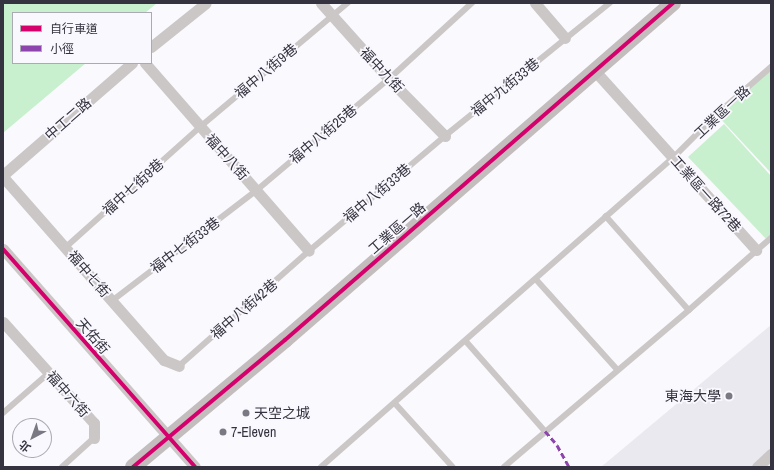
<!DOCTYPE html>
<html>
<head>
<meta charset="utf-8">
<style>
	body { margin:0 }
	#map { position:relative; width:774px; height:470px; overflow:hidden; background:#faf9fd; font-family:"Archivo Narrow","Noto Sans TC",sans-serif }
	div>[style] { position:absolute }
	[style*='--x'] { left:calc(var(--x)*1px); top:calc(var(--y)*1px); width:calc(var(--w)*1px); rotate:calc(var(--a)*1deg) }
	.built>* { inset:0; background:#eae9f0 }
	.green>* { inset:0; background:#c9f0ce }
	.lane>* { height:5.5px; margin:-2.75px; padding:0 2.75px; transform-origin:2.75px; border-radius:2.75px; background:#ccc7c7 }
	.street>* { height:11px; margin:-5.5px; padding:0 5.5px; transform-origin:5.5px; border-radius:5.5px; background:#ccc7c7 }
	.secondary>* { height:16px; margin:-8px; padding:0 8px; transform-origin:8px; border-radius:8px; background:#c3bdbe }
	.quiet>* { height:3px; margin-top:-1.5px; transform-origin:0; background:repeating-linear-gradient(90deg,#8e44ad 0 6px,transparent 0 9px) }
	.cycleway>* { height:4px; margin:-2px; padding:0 2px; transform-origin:2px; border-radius:2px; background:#d6006c }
	.dots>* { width:11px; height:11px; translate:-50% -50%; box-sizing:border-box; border:2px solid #f9f8fe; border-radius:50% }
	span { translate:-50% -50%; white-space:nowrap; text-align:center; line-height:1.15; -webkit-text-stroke:3.5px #f9f8fe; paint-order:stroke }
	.street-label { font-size:14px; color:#35333f }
	.poi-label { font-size:14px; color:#35333f }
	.right { translate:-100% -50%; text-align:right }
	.left { translate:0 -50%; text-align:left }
	.frame { position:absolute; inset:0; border:4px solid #35333f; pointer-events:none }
	.legend { position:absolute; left:12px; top:12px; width:140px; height:52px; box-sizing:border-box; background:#f9f8fe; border:1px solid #aba9b2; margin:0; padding:5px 7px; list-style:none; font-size:12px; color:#35333f }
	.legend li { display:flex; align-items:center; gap:8px; height:20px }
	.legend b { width:20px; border:1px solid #aba9b2 }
	.north { position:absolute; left:12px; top:418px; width:40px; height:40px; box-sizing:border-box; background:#f9f8fe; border:1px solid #aba9b2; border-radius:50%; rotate:221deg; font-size:11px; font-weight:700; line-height:16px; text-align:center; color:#35333f }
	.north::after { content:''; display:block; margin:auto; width:14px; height:18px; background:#7a7882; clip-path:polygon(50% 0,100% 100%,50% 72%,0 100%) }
</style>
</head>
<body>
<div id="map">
	<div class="built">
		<div style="clip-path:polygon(771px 325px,771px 467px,601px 467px)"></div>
	</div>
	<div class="green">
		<div style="clip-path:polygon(3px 3px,157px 3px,145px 13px,13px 13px,13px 63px,86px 63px,3px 133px)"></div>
		<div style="clip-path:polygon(771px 67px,771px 173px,717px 115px)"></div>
		<div style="clip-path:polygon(724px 124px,771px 176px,771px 238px,768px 241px,688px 157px)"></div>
	</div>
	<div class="lane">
		<div style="--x:606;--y:216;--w:125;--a:48.6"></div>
		<div style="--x:66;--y:247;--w:180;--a:-41.8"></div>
		<div style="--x:200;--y:127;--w:193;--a:-40"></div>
		<div style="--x:536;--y:279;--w:122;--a:48"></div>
		<div style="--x:112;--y:301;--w:183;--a:-37.4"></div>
		<div style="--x:257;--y:190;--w:172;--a:-40.1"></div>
		<div style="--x:389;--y:79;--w:113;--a:-42.5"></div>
		<div style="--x:466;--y:341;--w:120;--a:48.7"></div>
		<div style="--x:179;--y:366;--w:174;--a:-41.5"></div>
		<div style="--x:309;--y:251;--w:178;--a:-40.2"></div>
		<div style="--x:445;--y:136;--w:212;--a:-38.9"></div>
		<div style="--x:395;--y:403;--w:86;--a:47.8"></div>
		<div style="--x:3;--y:413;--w:61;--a:-41"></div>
		<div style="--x:62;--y:467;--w:43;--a:-42.2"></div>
		<div style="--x:321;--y:467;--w:470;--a:-41.3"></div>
		<div style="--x:674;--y:157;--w:61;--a:-45"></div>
		<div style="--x:717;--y:114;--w:72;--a:-41"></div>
		<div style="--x:504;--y:467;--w:243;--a:-40.3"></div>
		<div style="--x:689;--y:310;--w:109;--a:-41.3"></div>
	</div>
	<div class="street">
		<div style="--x:321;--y:3;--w:102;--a:48.2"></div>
		<div style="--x:389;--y:79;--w:80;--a:45.5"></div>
		<div style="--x:535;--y:3;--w:46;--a:49.4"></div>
		<div style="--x:151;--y:47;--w:70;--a:-38.7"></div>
		<div style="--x:145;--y:63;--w:249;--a:48.9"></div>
		<div style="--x:595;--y:71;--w:241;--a:48"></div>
		<div style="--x:3;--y:175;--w:171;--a:-41"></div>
		<div style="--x:3;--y:177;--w:244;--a:48.7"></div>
		<div style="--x:164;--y:360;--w:16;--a:22"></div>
		<div style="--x:3;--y:249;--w:290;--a:48.6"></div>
		<div style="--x:3;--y:322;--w:136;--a:48"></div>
		<div style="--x:94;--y:423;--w:15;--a:90"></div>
		<div style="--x:757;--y:467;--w:19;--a:-43"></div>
	</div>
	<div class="secondary">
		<div style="--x:133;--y:467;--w:198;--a:-39.9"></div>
		<div style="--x:285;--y:340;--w:514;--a:-40.98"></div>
	</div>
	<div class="quiet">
		<div style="--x:545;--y:431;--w:18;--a:49"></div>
		<div style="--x:557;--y:445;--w:25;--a:61"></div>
	</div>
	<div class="cycleway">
		<div style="--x:3;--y:249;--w:290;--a:48.6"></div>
		<div style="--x:133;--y:467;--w:198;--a:-39.9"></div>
		<div style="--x:285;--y:340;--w:514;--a:-40.98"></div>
	</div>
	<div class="dots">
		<div style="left:729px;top:396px;background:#7a7882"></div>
		<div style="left:246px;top:413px;background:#7a7882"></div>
		<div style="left:223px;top:432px;background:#7a7882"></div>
	</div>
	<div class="street-label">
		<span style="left:382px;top:70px;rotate:47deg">福中九街</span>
		<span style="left:266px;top:71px;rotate:-40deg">福中八街9巷</span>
		<span style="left:505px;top:87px;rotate:-39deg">福中九街33巷</span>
		<span style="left:722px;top:112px;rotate:-43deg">工業區一路</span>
		<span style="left:68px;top:119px;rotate:-41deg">中工二路</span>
		<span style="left:323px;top:134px;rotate:-40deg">福中八街25巷</span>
		<span style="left:227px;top:157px;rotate:48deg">福中八街</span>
		<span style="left:133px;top:187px;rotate:-42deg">福中七街9巷</span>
		<span style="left:377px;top:193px;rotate:-40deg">福中八街33巷</span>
		<span style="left:706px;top:194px;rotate:48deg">工業區一路72巷</span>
		<span style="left:397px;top:228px;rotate:-41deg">工業區一路</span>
		<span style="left:185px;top:245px;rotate:-37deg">福中七街33巷</span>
		<span style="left:89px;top:274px;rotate:49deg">福中七街</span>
		<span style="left:244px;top:309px;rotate:-41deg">福中八街42巷</span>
		<span style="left:93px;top:336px;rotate:49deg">天佑街</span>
		<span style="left:68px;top:394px;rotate:48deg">福中六街</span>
	</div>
	<div class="poi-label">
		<span class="right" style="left:721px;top:396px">東海大學</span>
		<span class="left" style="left:254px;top:413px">天空之城</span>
		<span class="left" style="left:231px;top:432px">7-Eleven</span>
	</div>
	<div class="frame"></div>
	<ul class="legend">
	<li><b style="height:5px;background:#d6006c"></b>自行車道</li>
	<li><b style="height:5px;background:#8e44ad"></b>小徑</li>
	</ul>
	<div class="north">北</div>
</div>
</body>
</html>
